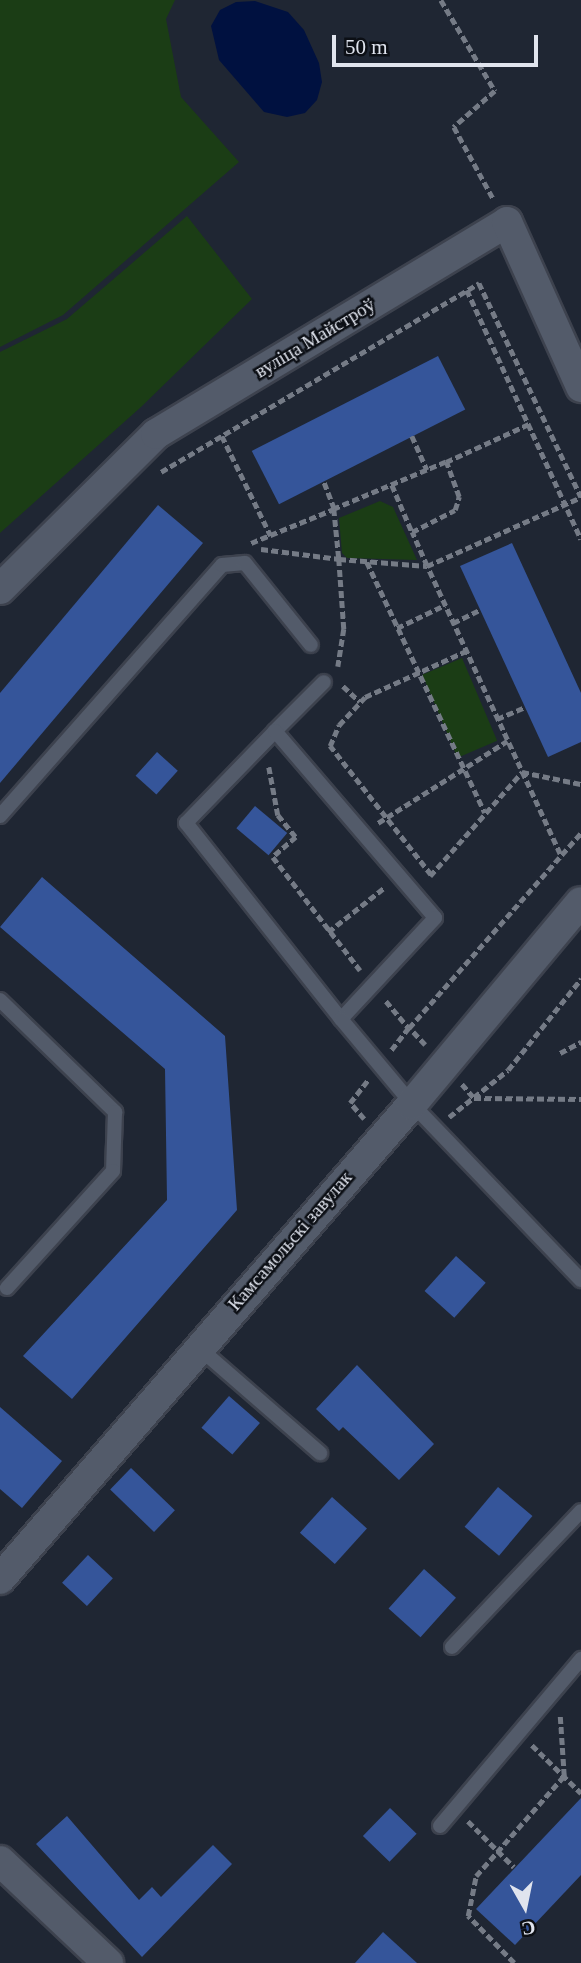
<!DOCTYPE html>
<html>
<head>
<meta charset="utf-8">
<style>
	body { margin:0 }
	#map { position:relative; width:581px; height:1963px; overflow:hidden; background:#1f2633; font-family:"Times New Roman",serif }
	div>[style] { position:absolute }
	[style*='--x'] { left:calc(var(--x)*1px); top:calc(var(--y)*1px); width:calc(var(--w)*1px); rotate:calc(var(--a)*1deg) }
	.green>* { inset:0; background:#1b3d15; transform-origin:0 0 }
	.water>* { inset:0; background:#001140 }
	.building>* { inset:0; background:#35559a; transform-origin:0 0 }
	.path>* { height:4.5px; margin-top:-2.25px; transform-origin:0; background:repeating-linear-gradient(90deg,#757b86 0 7px,transparent 0 10.5px) }
	.roads { filter:drop-shadow(2px 0 #3d424e) drop-shadow(-2px 0 #3d424e) drop-shadow(0 2px #3d424e) drop-shadow(0 -2px #3d424e) }
	.lane>* { height:14px; margin:-7px; padding:0 7px; transform-origin:7px; border-radius:7px; background:#535b6a }
	.street>* { height:30px; margin:-15px; padding:0 15px; transform-origin:15px; border-radius:15px; background:#535b6a }
	span { translate:-50% -50%; white-space:nowrap; text-align:center; line-height:1.15; -webkit-text-stroke:5px #0c0f15; paint-order:stroke }
	.street-label { font-size:19px; color:#e0e4ee }
	.north { position:absolute; left:490px; top:1872px; width:70px; height:70px; -webkit-text-stroke:5px #0c0f15; paint-order:stroke; rotate:171deg; font-size:19px; font-weight:700; line-height:28px; text-align:center; color:#e0e4ee }
	.north::after { content:''; display:block; margin:auto; width:24px; height:32px; background:#e0e4ee; clip-path:polygon(50% 0,100% 100%,50% 72%,0 100%) }
	.scale { position:absolute; left:332px; top:35px; width:206px; height:32px; box-sizing:border-box; border:4px solid #e0e4ee; border-top:0; padding-left:9px; font-size:21px; line-height:24px; white-space:nowrap; color:#e0e4ee; -webkit-text-stroke:5px #0c0f15; paint-order:stroke }
</style>
</head>
<body>
<div id="map">
	<div class="green">
		<div style="clip-path:polygon(0 0,175px 0,166px 19px,181px 97px,239px 162px,63px 315px,0 347px)"></div>
		<div style="clip-path:polygon(187px 216px,252px 299px,141px 407px,0 533px,0 352px,67px 319px)"></div>
		<div style="clip-path:polygon(380px 501px,393px 507px,417px 560px,347px 558px,342px 553px,339px 518px)"></div>
		<div style="left:462px;top:658px;width:90px;height:43px;rotate:67deg"></div>
	</div>
	<div class="water">
		<div style="clip-path:polygon(255px 1px,288px 12px,304px 30px,319px 63px,322px 82px,317px 100px,305px 113px,287px 117px,264px 112px,219px 60px,211px 26px,220px 10px,236px 2px)"></div>
	</div>
	<div class="building">
		<div style="left:438px;top:356px;width:60px;height:209px;rotate:63deg"></div>
		<div style="clip-path:polygon(158px 505px,203px 543px,0 783px,0 693px)"></div>
		<div style="clip-path:polygon(512px 543px,581px 693px,581px 742px,548px 757px,460px 566px)"></div>
		<div style="left:157px;top:752px;width:28px;height:32px;rotate:42deg"></div>
		<div style="left:255px;top:806px;width:42px;height:29px;rotate:40deg"></div>
		<div style="clip-path:polygon(42px 877px,225px 1036px,237px 1210px,72px 1399px,23px 1356px,167px 1200px,165px 1069px,0 927px)"></div>
		<div style="left:456px;top:1256px;width:40px;height:47px;rotate:42deg"></div>
		<div style="clip-path:polygon(357px 1365px,434px 1444px,399px 1480px,343px 1427px,339px 1431px,316px 1409px)"></div>
		<div style="left:229px;top:1396px;width:41px;height:42px;rotate:41deg"></div>
		<div style="clip-path:polygon(0 1407px,62px 1461px,22px 1508px,0 1489px)"></div>
		<div style="left:131px;top:1468px;width:61px;height:30px;rotate:44deg"></div>
		<div style="left:498px;top:1487px;width:45px;height:52px;rotate:40deg"></div>
		<div style="left:332px;top:1497px;width:47px;height:48px;rotate:42deg"></div>
		<div style="left:88px;top:1555px;width:34px;height:38px;rotate:43deg"></div>
		<div style="left:424px;top:1569px;width:43px;height:53px;rotate:42deg"></div>
		<div style="clip-path:polygon(581px 1798px,581px 1875px,515px 1945px,476px 1909px)"></div>
		<div style="left:390px;top:1808px;width:37px;height:39px;rotate:44deg"></div>
		<div style="clip-path:polygon(67px 1816px,139px 1900px,152px 1887px,161px 1897px,213px 1845px,232px 1864px,142px 1957px,36px 1844px)"></div>
		<div style="clip-path:polygon(383px 1932px,417px 1963px,355px 1963px)"></div>
	</div>
	<div class="path">
		<div style="--x:441;--y:0;--w:106;--a:59.3"></div>
		<div style="--x:495;--y:91;--w:55;--a:138.7"></div>
		<div style="--x:454;--y:127;--w:83;--a:61.3"></div>
		<div style="--x:467;--y:290;--w:274;--a:65.4"></div>
		<div style="--x:222;--y:436;--w:111;--a:63.9"></div>
		<div style="--x:412;--y:436;--w:37;--a:66"></div>
		<div style="--x:446;--y:462;--w:91;--a:-24.6"></div>
		<div style="--x:161;--y:472;--w:370;--a:-30.7"></div>
		<div style="--x:479;--y:283;--w:237;--a:64.5"></div>
		<div style="--x:392;--y:485;--w:51;--a:66.9"></div>
		<div style="--x:251;--y:543;--w:90;--a:-22.3"></div>
		<div style="--x:334;--y:509;--w:31;--a:-111"></div>
		<div style="--x:261;--y:549;--w:79;--a:7.3"></div>
		<div style="--x:339;--y:559;--w:88;--a:4.5"></div>
		<div style="--x:427;--y:566;--w:37;--a:-114"></div>
		<div style="--x:412;--y:532;--w:48;--a:-27.1"></div>
		<div style="--x:455;--y:510;--w:14;--a:-73"></div>
		<div style="--x:459;--y:497;--w:37;--a:-110"></div>
		<div style="--x:446;--y:462;--w:121;--a:157.2"></div>
		<div style="--x:334;--y:509;--w:50;--a:84.3"></div>
		<div style="--x:339;--y:559;--w:70;--a:85.9"></div>
		<div style="--x:344;--y:629;--w:38;--a:99"></div>
		<div style="--x:367;--y:562;--w:277;--a:64.8"></div>
		<div style="--x:453;--y:623;--w:30;--a:-26"></div>
		<div style="--x:397;--y:628;--w:53;--a:-25.6"></div>
		<div style="--x:343;--y:686;--w:23;--a:43"></div>
		<div style="--x:497;--y:719;--w:30;--a:-23"></div>
		<div style="--x:269;--y:767;--w:49;--a:79.4"></div>
		<div style="--x:278;--y:815;--w:28;--a:51"></div>
		<div style="--x:296;--y:837;--w:30;--a:139"></div>
		<div style="--x:273;--y:857;--w:143;--a:52.4"></div>
		<div style="--x:378;--y:823;--w:153;--a:-32.4"></div>
		<div style="--x:560;--y:854;--w:317;--a:-114.8"></div>
		<div style="--x:427;--y:566;--w:169;--a:-24.1"></div>
		<div style="--x:431;--y:875;--w:164;--a:-128.1"></div>
		<div style="--x:330;--y:746;--w:23;--a:-67"></div>
		<div style="--x:339;--y:725;--w:38;--a:-47"></div>
		<div style="--x:365;--y:697;--w:111;--a:-24.5"></div>
		<div style="--x:430;--y:876;--w:139;--a:-48.5"></div>
		<div style="--x:522;--y:772;--w:60;--a:11.5"></div>
		<div style="--x:328;--y:932;--w:73;--a:-38.3"></div>
		<div style="--x:386;--y:1001;--w:35;--a:50"></div>
		<div style="--x:409;--y:1028;--w:29;--a:128"></div>
		<div style="--x:425;--y:1045;--w:23;--a:-133"></div>
		<div style="--x:409;--y:1028;--w:260;--a:-48.6"></div>
		<div style="--x:560;--y:1053;--w:24;--a:-28"></div>
		<div style="--x:462;--y:1084;--w:18;--a:49"></div>
		<div style="--x:474;--y:1098;--w:107;--a:0.5"></div>
		<div style="--x:449;--y:1117;--w:75;--a:-38.5"></div>
		<div style="--x:508;--y:1070;--w:117;--a:-51.3"></div>
		<div style="--x:364;--y:1119;--w:21;--a:-131"></div>
		<div style="--x:350;--y:1103;--w:29;--a:-52"></div>
		<div style="--x:532;--y:1745;--w:69;--a:44.4"></div>
		<div style="--x:468;--y:1821;--w:65;--a:45"></div>
		<div style="--x:514;--y:1963;--w:66;--a:-134.4"></div>
		<div style="--x:468;--y:1916;--w:41;--a:-78.7"></div>
		<div style="--x:476;--y:1876;--w:133;--a:-48.7"></div>
		<div style="--x:564;--y:1776;--w:61;--a:-93.8"></div>
	</div>
	<div class="roads">
		<div class="lane">
			<div style="--x:275;--y:731;--w:69;--a:-45"></div>
			<div style="--x:0;--y:816;--w:335;--a:-48.5"></div>
			<div style="--x:222;--y:565;--w:23;--a:-5"></div>
			<div style="--x:245;--y:563;--w:105;--a:51.2"></div>
			<div style="--x:0;--y:1000;--w:161;--a:44.2"></div>
			<div style="--x:115;--y:1112;--w:59;--a:91.9"></div>
			<div style="--x:113;--y:1171;--w:158;--a:132.2"></div>
			<div style="--x:341;--y:1019;--w:250;--a:-128.3"></div>
			<div style="--x:186;--y:823;--w:128;--a:-45.9"></div>
			<div style="--x:275;--y:731;--w:246;--a:49.4"></div>
			<div style="--x:435;--y:918;--w:138;--a:132.9"></div>
			<div style="--x:341;--y:1019;--w:111;--a:50.1"></div>
			<div style="--x:412;--y:1104;--w:244;--a:46.2"></div>
			<div style="--x:198;--y:1347;--w:162;--a:41"></div>
			<div style="--x:452;--y:1647;--w:187;--a:-46.5"></div>
			<div style="--x:440;--y:1826;--w:219;--a:-49.8"></div>
		</div>
		<div class="street">
			<div style="--x:0;--y:589;--w:220;--a:-44.8"></div>
			<div style="--x:156;--y:434;--w:410;--a:-31.1"></div>
			<div style="--x:507;--y:222;--w:181;--a:65.8"></div>
			<div style="--x:0;--y:1579;--w:629;--a:-49.06"></div>
			<div style="--x:412;--y:1104;--w:263;--a:-50.1"></div>
			<div style="--x:0;--y:1861;--w:149;--a:43.4"></div>
		</div>
	</div>
	<div class="street-label">
		<span style="left:315px;top:338px;rotate:-31deg">вуліца Майстроў</span>
		<span style="left:290px;top:1241px;rotate:-49deg">Камсамольскі завулак</span>
	</div>
	<div class="north">С</div>
	<div class="scale">50 m</div>
</div>
</body>
</html>
